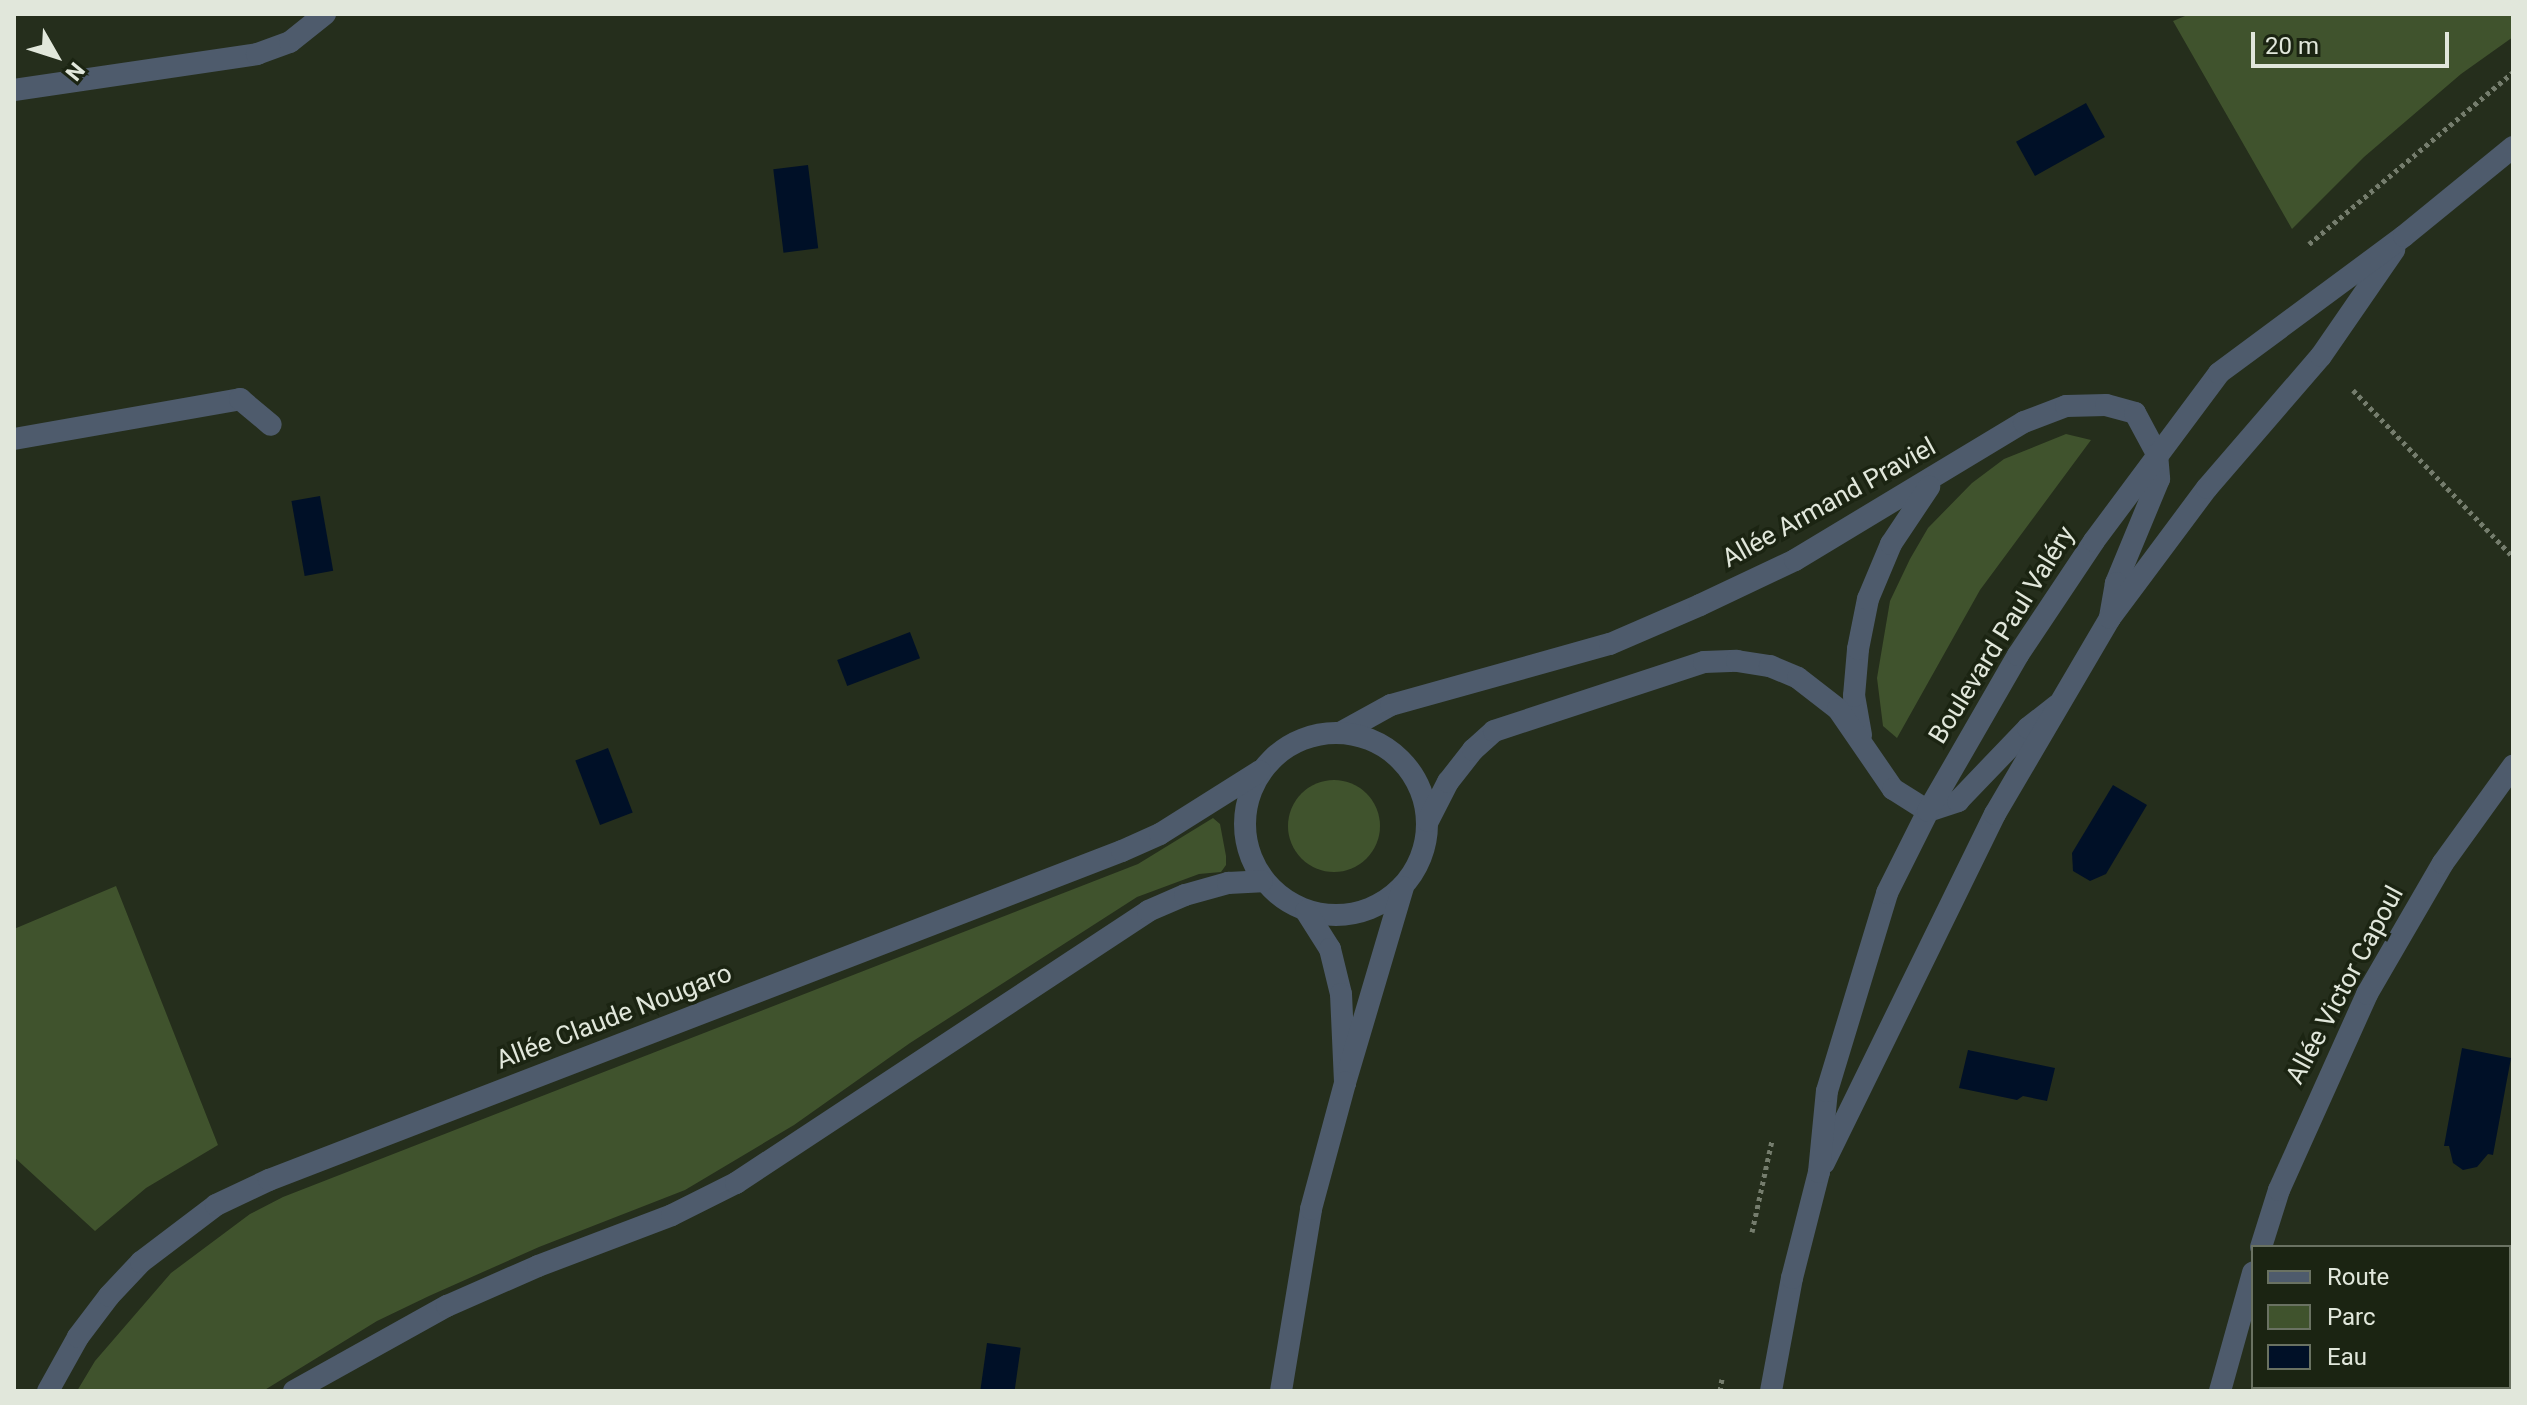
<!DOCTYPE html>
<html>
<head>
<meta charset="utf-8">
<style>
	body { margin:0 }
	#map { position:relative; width:2527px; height:1405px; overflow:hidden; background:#252e1c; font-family:Roboto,sans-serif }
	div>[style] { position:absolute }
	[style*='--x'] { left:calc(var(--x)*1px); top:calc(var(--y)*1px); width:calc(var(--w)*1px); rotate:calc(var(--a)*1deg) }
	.green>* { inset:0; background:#40532d }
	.round { border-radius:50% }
	.water>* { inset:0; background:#001027; transform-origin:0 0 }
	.path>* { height:5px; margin-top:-2.5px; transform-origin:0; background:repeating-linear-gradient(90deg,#757d6d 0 4px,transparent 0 8px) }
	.minor>* { height:22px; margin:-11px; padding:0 11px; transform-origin:11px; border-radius:11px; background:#4e5b6c }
	.minor>.ring { margin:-11px; padding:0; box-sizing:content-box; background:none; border:22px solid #4e5b6c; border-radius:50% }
	.tertiary>* { height:22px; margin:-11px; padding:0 11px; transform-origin:11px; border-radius:11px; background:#4e5b6c }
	span { translate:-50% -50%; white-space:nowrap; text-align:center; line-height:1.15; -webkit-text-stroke:7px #1b2412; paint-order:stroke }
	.street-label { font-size:26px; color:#e1e7db }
	.frame { position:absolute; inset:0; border:16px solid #e1e7db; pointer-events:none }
	.legend { position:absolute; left:2251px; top:1245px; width:260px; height:144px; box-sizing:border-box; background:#1b2412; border:2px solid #6a7262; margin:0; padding:10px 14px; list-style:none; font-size:24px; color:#e1e7db }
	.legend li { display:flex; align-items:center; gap:16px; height:40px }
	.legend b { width:40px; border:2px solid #6a7262 }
	.north { position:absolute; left:16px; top:16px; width:80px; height:80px; -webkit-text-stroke:6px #1b2412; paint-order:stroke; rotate:129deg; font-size:22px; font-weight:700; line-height:32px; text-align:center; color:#e1e7db }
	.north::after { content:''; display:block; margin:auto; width:28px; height:36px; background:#e1e7db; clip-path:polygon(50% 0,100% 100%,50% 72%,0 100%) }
	.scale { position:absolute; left:2251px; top:32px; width:198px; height:36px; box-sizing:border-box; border:4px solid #e1e7db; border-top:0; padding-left:10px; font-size:24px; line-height:28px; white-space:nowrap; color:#e1e7db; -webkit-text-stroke:6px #1b2412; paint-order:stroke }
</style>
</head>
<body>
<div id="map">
	<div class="green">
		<div style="clip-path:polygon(2190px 14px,2513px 14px,2513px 37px,2461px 74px,2364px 157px,2292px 229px,2173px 21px)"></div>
		<div style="clip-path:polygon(2066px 434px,2091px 440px,1980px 590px,1897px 738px,1883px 726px,1877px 678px,1890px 601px,1910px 559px,1928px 528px,1972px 483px,2004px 459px)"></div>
		<div class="round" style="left:1288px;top:780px;width:92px;height:92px"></div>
		<div style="clip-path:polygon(1213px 818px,1220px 824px,1226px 856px,1226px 865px,1221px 872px,1199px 874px,1137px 897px,910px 1043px,794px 1125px,685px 1190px,539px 1247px,429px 1296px,377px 1321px,263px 1391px,77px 1391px,95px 1361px,171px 1273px,250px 1214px,283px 1197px,1138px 864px)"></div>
		<div style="clip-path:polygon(116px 886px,218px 1145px,146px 1188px,95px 1231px,14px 1157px,14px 929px)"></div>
	</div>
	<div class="water">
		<div style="left:2086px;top:103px;width:39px;height:80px;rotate:61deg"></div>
		<div style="left:808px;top:165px;width:84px;height:35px;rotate:83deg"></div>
		<div style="left:320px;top:496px;width:76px;height:29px;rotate:80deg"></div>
		<div style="left:910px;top:632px;width:28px;height:78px;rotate:69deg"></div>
		<div style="left:608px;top:748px;width:69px;height:35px;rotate:69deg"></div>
		<div style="clip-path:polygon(2113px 785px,2147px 805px,2106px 874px,2090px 881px,2073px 871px,2072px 853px)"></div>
		<div style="clip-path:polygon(2462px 1048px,2511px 1058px,2493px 1155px,2488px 1154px,2477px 1167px,2463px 1170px,2453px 1163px,2449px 1146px,2444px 1146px)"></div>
		<div style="clip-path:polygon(1968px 1050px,2055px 1068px,2047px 1101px,2023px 1096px,2017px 1100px,1959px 1088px)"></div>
		<div style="left:987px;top:1343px;width:34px;height:49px;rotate:8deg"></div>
	</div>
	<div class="path">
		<div style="--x:2309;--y:244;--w:267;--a:-40.1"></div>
		<div style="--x:2353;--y:390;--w:231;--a:46.2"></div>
		<div style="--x:1752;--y:1232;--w:94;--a:-77.7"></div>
		<div style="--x:1720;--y:1391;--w:12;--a:-81"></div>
	</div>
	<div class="minor">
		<div style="--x:14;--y:90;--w:246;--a:-8.4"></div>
		<div style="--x:257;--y:54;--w:35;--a:-20"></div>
		<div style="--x:290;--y:42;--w:45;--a:-38.7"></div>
		<div style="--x:14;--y:439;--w:230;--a:-10"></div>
		<div style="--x:240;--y:399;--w:40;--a:40"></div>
		<div style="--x:1342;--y:732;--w:56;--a:-28.9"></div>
		<div style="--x:1391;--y:705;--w:227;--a:-15.6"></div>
		<div style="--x:1610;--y:644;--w:98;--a:-23.4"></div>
		<div style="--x:1700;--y:605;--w:105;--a:-25.3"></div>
		<div style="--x:1795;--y:560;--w:267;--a:-31.1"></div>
		<div style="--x:2024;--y:422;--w:45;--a:-20.9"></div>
		<div style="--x:2066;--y:406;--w:40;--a:-1.4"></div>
		<div style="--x:2106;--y:405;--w:30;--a:15"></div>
		<div style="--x:2135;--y:413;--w:47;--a:61.8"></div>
		<div style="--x:2157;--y:454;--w:25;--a:85"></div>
		<div style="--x:2159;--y:479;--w:113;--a:112.5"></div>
		<div style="--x:2116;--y:583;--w:36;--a:100"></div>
		<div class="ring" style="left:1245px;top:733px;width:160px;height:160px"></div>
		<div style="--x:1861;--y:735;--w:40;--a:-100"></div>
		<div style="--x:1854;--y:696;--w:47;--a:-85.1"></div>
		<div style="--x:1858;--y:649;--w:51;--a:-78.7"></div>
		<div style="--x:1868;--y:599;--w:60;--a:-67.3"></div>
		<div style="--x:1891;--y:544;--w:69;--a:-56.3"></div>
		<div style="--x:1428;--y:821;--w:44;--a:-62.9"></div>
		<div style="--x:1448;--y:782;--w:41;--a:-52"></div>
		<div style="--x:1473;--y:750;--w:28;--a:-42"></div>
		<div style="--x:1494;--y:731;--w:221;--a:-18.2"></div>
		<div style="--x:1704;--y:662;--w:33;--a:-2"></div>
		<div style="--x:1737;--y:661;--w:33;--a:9"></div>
		<div style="--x:1770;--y:666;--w:30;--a:23"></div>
		<div style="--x:1798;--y:678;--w:51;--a:37.8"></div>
		<div style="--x:1838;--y:709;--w:97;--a:55.5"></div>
		<div style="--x:1893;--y:789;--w:41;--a:32.2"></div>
		<div style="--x:1928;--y:811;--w:32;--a:-18"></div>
		<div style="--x:1958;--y:801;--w:101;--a:-46.2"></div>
		<div style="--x:2028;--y:728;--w:37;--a:-38"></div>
		<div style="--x:1306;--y:911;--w:45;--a:57.7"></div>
		<div style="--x:1330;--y:949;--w:46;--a:76.3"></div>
		<div style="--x:1341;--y:994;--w:89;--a:87.4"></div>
		<div style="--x:1345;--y:1083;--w:204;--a:-73.5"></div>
		<div style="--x:2261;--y:1247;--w:60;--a:-72.5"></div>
		<div style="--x:2279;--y:1190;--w:215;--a:-65.8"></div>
		<div style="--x:2367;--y:994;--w:151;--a:-59.9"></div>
		<div style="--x:2443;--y:863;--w:120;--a:-54.2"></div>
		<div style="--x:48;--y:1391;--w:62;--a:-60.9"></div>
		<div style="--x:78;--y:1337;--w:51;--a:-52.9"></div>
		<div style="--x:109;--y:1296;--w:47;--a:-46.7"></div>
		<div style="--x:141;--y:1262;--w:94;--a:-37.2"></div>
		<div style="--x:216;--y:1205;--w:59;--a:-25.3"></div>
		<div style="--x:269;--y:1180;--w:914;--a:-21.09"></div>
		<div style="--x:1122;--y:851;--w:42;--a:-24.1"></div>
		<div style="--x:1160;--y:834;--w:118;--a:-32.2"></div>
		<div style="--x:294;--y:1391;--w:175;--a:-29.1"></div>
		<div style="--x:447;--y:1306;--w:99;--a:-23.7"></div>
		<div style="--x:538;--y:1266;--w:143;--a:-20.8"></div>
		<div style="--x:672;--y:1215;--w:72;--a:-26.6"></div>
		<div style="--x:736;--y:1183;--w:494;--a:-33.4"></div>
		<div style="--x:1148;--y:911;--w:40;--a:-23.4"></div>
		<div style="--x:1185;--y:895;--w:45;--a:-15.6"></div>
		<div style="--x:1228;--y:883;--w:34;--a:-3"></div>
		<div style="--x:1281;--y:1391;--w:184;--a:-80.6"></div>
		<div style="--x:1311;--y:1209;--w:131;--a:-74.9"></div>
		<div style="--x:2220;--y:1391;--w:123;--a:-74.4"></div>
	</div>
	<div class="tertiary">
		<div style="--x:1824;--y:1163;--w:389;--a:-63.9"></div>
		<div style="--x:1995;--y:814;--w:227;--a:-59.6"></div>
		<div style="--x:2110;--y:618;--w:162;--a:-53.3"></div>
		<div style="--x:2207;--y:488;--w:174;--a:-49.2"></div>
		<div style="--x:2321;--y:356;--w:129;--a:-55.4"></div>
		<div style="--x:1771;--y:1391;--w:115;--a:-79.5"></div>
		<div style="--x:1792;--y:1278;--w:109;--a:-75.7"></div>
		<div style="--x:1819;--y:1172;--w:81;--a:-84.4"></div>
		<div style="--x:1827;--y:1091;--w:207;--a:-73.1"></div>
		<div style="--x:1887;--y:893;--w:92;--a:-63.4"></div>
		<div style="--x:1928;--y:811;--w:180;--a:-60"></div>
		<div style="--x:2018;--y:655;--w:137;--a:-56.3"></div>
		<div style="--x:2094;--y:541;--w:209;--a:-53.3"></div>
		<div style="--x:2219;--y:373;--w:230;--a:-36.5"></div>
		<div style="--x:2404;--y:236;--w:141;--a:-39.2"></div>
	</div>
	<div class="street-label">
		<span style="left:1829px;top:503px;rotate:-29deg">Allée Armand Praviel</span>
		<span style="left:2002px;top:635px;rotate:-58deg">Boulevard Paul Valéry</span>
		<span style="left:2345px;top:985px;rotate:-62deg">Allée Victor Capoul</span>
		<span style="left:614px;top:1017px;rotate:-21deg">Allée Claude Nougaro</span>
	</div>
	<div class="frame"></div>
	<ul class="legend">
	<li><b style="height:10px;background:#4e5b6c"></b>Route</li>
	<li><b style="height:22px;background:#40532d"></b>Parc</li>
	<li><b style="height:22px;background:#001027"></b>Eau</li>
	</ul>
	<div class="north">N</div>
	<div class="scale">20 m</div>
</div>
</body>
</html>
